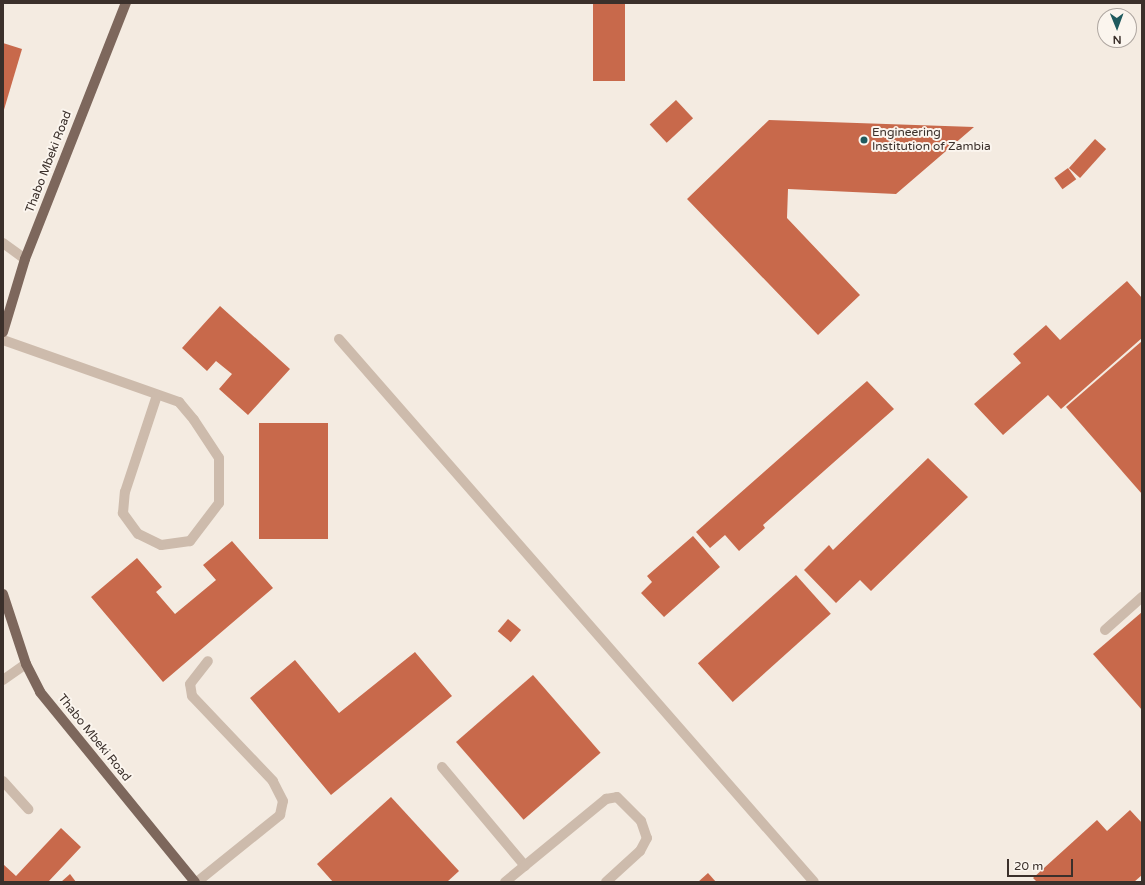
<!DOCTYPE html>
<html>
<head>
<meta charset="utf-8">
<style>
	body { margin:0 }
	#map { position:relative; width:1145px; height:885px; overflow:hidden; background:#f4ebe1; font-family:"Varela Round",sans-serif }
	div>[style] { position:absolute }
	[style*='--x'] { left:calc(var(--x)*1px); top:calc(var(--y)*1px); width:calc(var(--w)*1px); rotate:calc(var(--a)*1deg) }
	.building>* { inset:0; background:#c8694b; transform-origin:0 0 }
	.minor>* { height:10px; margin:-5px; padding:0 5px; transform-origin:5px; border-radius:5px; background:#cdbbac }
	.major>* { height:10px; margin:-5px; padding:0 5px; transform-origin:5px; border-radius:5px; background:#7d675c }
	.dots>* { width:11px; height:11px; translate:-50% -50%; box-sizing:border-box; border:2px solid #fbf5ee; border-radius:50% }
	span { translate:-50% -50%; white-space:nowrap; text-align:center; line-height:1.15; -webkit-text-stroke:4px #fbf5ee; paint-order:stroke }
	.poi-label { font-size:12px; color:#3b302b }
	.left { translate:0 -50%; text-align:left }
	.street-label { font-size:12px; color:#3b302b }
	.frame { position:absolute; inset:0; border:4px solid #3b302b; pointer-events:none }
	.north { position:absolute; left:1097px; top:8px; width:40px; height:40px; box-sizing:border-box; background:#fbf5ee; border:1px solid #aea6a0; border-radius:50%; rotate:179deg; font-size:11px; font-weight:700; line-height:16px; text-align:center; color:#3b302b }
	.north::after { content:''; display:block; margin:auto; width:14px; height:18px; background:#1f5a5e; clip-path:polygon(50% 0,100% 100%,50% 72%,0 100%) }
	.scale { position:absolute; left:1007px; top:859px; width:66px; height:18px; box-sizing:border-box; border:2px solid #3b302b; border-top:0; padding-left:5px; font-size:12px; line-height:14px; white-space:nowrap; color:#3b302b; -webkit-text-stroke:3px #fbf5ee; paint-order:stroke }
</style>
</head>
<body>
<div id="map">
	<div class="building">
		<div style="left:593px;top:3px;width:32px;height:78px"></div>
		<div style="clip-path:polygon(3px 43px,22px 49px,3px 113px)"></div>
		<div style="left:676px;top:100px;width:25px;height:36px;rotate:47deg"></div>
		<div style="clip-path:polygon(769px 120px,974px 127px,896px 194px,788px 189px,787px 218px,860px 295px,818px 335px,687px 199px)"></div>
		<div style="left:1095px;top:139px;width:15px;height:39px;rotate:42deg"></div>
		<div style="left:1068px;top:168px;width:14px;height:17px;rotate:54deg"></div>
		<div style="clip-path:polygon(1127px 281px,1142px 298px,1142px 338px,1061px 409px,1048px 395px,1003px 435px,974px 404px,1021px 363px,1013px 354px,1046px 325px,1060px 340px)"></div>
		<div style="clip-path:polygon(220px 306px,290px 369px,248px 415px,219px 389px,232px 374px,216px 361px,207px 371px,182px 348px)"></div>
		<div style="clip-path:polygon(1142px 341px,1142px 494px,1066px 407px)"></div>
		<div style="clip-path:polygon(867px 381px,894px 409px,763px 525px,765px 528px,739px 551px,725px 535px,710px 548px,696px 532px)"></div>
		<div style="left:259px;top:423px;width:69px;height:116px"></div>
		<div style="clip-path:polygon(928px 458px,968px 497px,871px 591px,860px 580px,836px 603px,804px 570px,829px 545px,833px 550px)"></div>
		<div style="clip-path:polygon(693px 536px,720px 567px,664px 617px,641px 593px,652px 582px,647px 576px)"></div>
		<div style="clip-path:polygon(232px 541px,273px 588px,163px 682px,91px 597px,137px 558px,162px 587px,156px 592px,175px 614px,216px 580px,203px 565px)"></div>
		<div style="left:796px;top:575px;width:52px;height:132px;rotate:48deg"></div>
		<div style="clip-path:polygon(1142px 612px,1142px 710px,1093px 654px)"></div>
		<div style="left:508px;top:619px;width:17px;height:16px;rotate:40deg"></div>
		<div style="clip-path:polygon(415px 652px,452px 696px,331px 795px,250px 698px,295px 660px,339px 713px)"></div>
		<div style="left:533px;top:675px;width:103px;height:102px;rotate:49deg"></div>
		<div style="clip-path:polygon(391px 797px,459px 871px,447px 882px,333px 882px,317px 864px)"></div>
		<div style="clip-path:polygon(1130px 810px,1142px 823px,1142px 875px,1134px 882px,1037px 882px,1033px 878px,1097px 820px,1107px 831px)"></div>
		<div style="clip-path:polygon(61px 828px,81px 847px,48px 882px,3px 882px,3px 864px,16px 876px)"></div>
		<div style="clip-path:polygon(708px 873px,716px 882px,698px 882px)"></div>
		<div style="clip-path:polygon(70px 874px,76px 882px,61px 882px)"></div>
	</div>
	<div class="minor">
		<div style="--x:3;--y:243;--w:27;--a:36"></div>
		<div style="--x:339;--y:339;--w:721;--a:48.82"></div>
		<div style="--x:3;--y:340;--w:187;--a:19.4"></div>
		<div style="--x:179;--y:402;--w:23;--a:50"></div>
		<div style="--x:194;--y:420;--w:45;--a:56.7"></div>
		<div style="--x:219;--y:458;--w:45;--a:90"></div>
		<div style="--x:219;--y:503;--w:48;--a:127.3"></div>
		<div style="--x:190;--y:541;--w:29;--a:172"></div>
		<div style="--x:161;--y:545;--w:25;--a:-154"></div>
		<div style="--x:138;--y:534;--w:26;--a:-126"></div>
		<div style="--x:123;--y:513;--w:21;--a:-85"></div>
		<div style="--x:125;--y:492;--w:102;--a:-71.7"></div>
		<div style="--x:1105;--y:630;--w:50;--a:-41.7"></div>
		<div style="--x:3;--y:680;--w:28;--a:-35"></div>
		<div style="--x:442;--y:767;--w:129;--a:50"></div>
		<div style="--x:3;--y:781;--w:38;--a:48"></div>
		<div style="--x:197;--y:882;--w:107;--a:-38.9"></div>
		<div style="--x:280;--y:815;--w:14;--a:-78"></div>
		<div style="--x:283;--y:801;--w:22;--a:-117"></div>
		<div style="--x:273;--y:781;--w:117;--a:-133.6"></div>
		<div style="--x:192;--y:696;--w:12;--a:-99"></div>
		<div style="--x:190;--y:684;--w:29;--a:-52"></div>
		<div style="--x:505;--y:882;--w:131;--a:-39.4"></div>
		<div style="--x:606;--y:799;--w:11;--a:-10"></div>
		<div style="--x:617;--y:797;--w:34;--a:45"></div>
		<div style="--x:641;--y:821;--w:18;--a:71"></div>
		<div style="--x:647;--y:838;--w:15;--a:118"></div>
		<div style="--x:640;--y:851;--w:46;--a:137.6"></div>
	</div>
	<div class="major">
		<div style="--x:3;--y:332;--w:76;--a:-73.2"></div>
		<div style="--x:25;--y:259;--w:275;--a:-68.5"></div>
		<div style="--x:3;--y:594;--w:74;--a:71.8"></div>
		<div style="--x:26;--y:664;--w:31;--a:63"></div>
		<div style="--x:40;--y:692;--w:245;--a:50.8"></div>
	</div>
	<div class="dots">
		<div style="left:864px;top:140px;background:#1f5a5e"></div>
	</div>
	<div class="poi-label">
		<span class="left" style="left:872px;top:140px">Engineering<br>Institution of Zambia</span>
	</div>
	<div class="street-label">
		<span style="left:49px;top:162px;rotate:-69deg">Thabo Mbeki Road</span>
		<span style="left:94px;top:738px;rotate:51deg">Thabo Mbeki Road</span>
	</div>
	<div class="frame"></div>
	<div class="north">N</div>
	<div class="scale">20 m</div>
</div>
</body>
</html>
